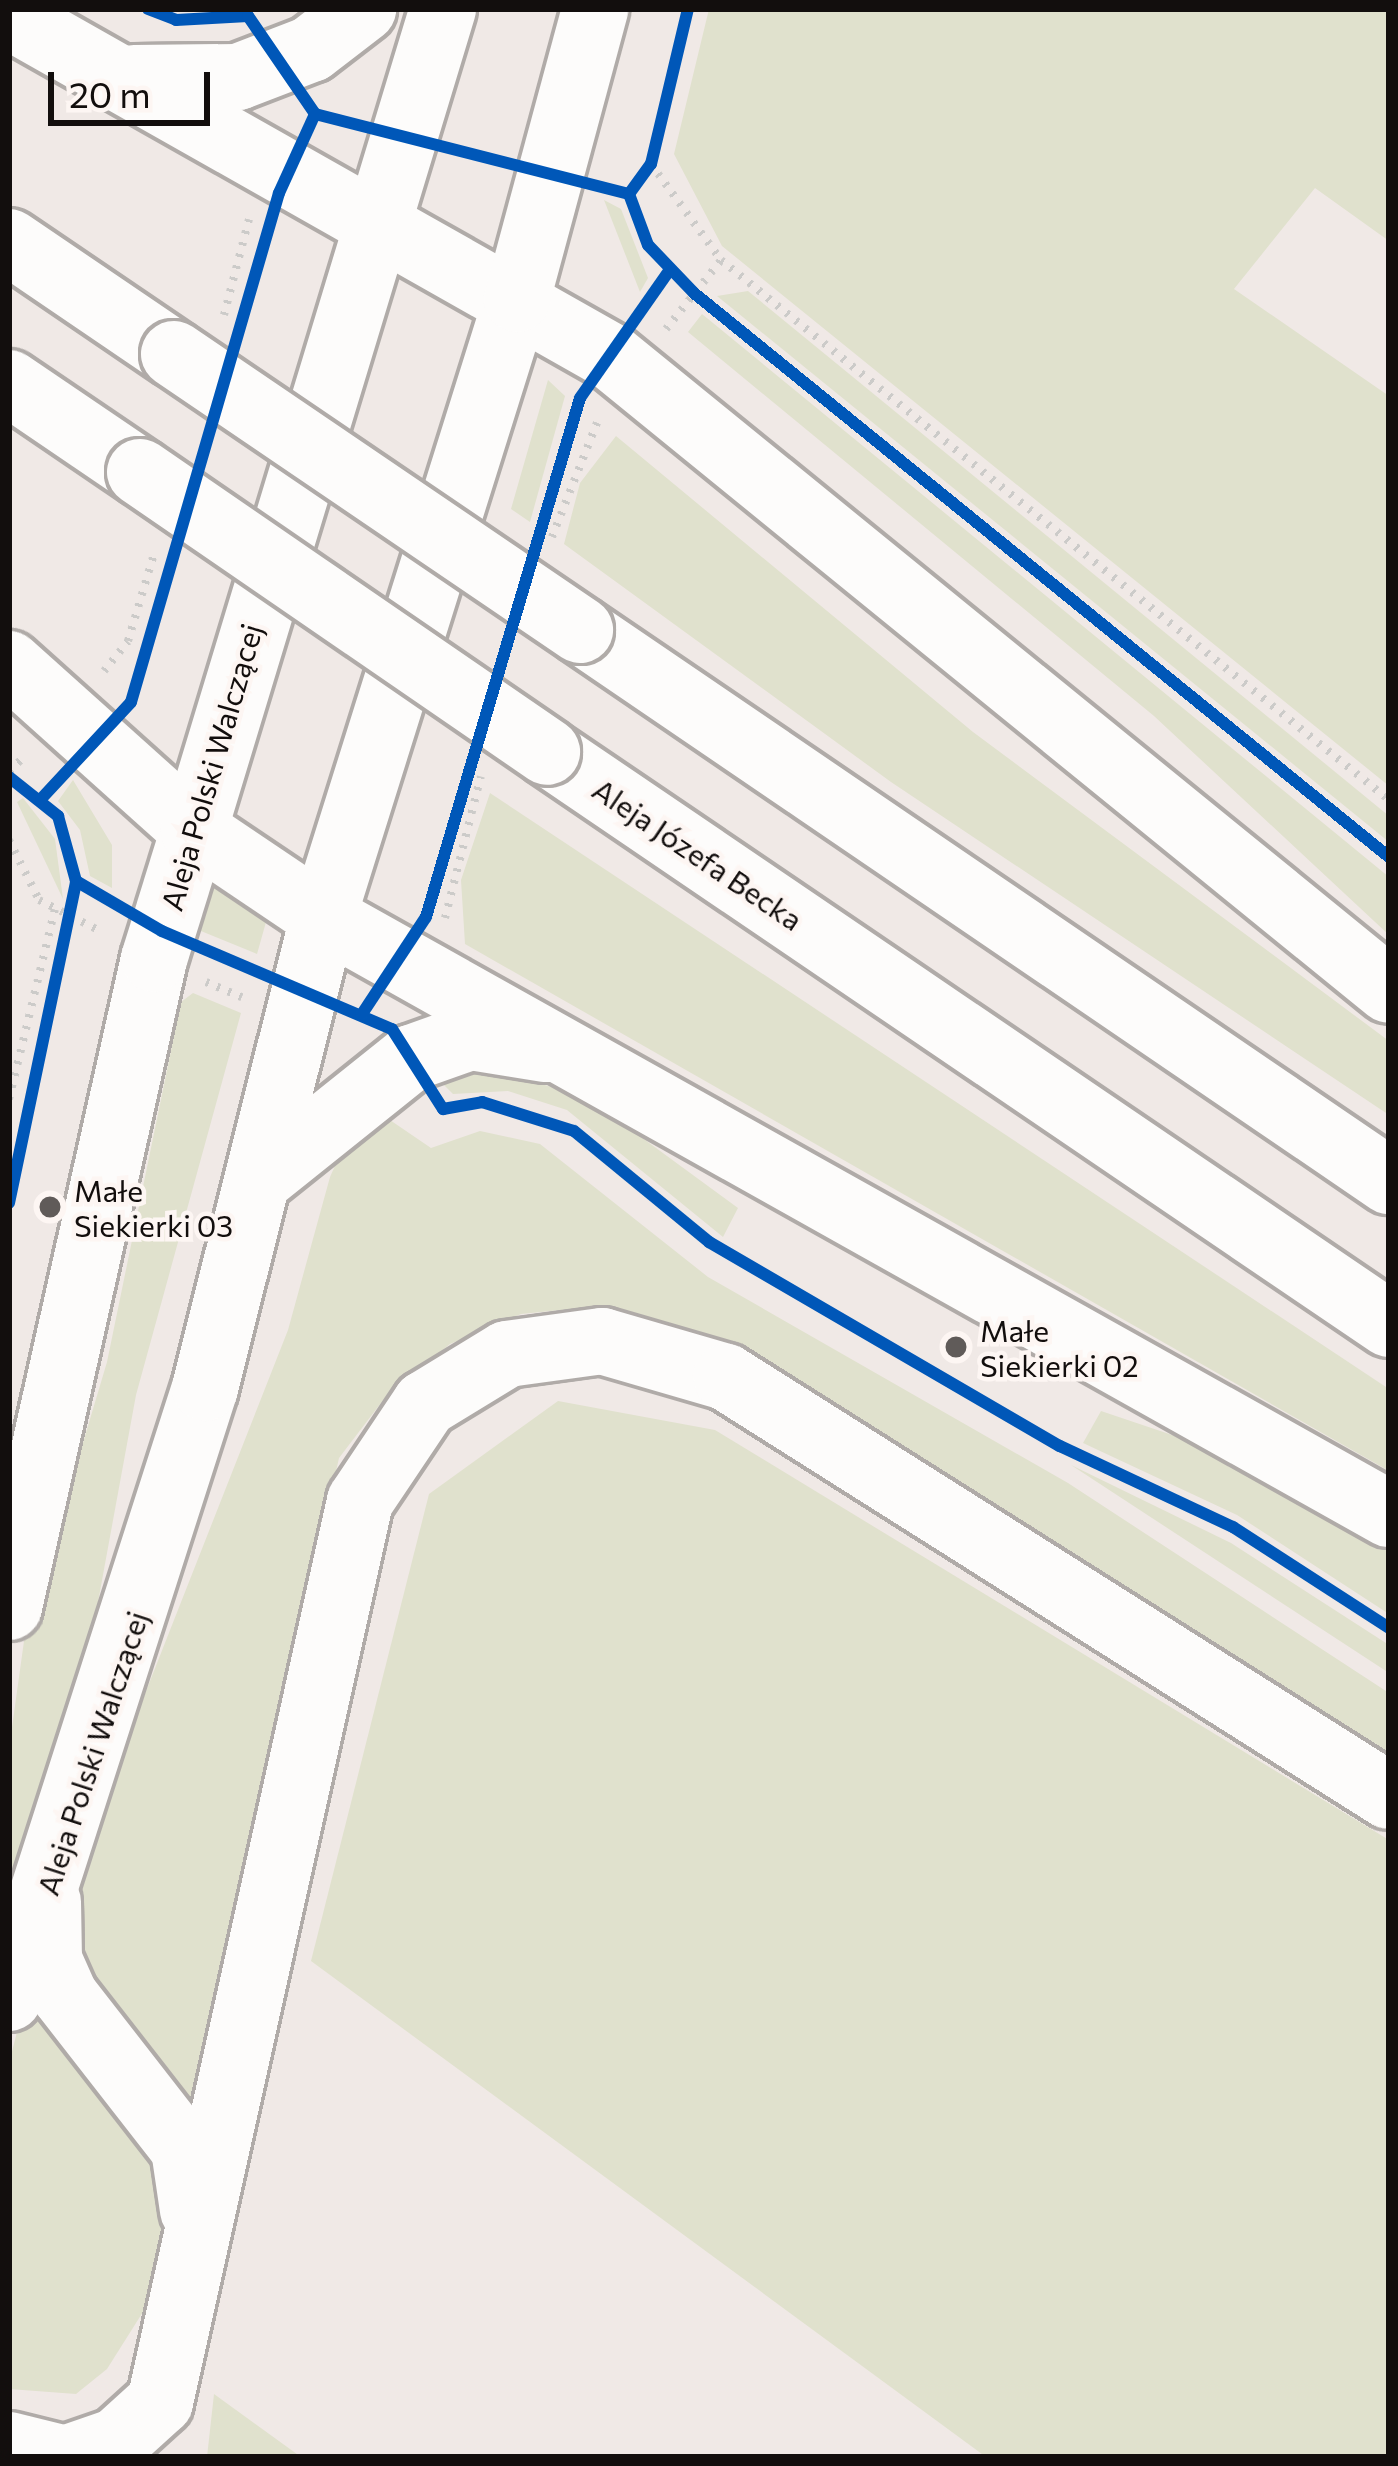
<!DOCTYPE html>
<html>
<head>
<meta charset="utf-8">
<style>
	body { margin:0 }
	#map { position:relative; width:1398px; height:2466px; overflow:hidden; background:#f0e9e6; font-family:Commissioner,sans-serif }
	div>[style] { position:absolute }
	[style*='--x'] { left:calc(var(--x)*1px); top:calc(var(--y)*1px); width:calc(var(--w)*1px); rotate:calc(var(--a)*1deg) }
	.green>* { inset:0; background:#e0e1cd }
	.path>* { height:8px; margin-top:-4px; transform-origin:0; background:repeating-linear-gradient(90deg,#cccbc9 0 3px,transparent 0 12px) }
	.roads { filter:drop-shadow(3px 0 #b0aba8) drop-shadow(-3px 0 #b0aba8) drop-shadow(0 3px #b0aba8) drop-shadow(0 -3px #b0aba8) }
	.minor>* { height:66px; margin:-33px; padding:0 33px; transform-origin:33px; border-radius:33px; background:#fdfcfb }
	.major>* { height:66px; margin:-33px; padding:0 33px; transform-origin:33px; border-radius:33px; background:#fdfcfb }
	.bridges { filter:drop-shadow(3px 0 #b0aba8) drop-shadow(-3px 0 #b0aba8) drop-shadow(0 3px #b0aba8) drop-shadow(0 -3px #b0aba8) }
	.major-bridge>* { height:66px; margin:-33px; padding:0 33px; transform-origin:33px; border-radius:33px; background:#fdfcfb }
	.cycleway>* { height:12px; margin:-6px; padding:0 6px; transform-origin:6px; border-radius:6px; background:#0057b8 }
	.dots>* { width:33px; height:33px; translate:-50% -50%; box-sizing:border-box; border:6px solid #fdf6f3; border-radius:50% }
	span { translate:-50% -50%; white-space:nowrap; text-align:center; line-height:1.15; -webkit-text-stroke:9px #fdf6f3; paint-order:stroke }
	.street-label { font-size:30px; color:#120e0d }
	.poi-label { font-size:30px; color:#120e0d }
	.left { translate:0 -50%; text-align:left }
	.frame { position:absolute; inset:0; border:12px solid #120e0d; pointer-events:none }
	.scale { position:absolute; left:48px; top:72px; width:162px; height:54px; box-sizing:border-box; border:6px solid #120e0d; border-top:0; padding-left:15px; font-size:36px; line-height:42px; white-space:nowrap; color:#120e0d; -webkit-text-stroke:9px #fdf6f3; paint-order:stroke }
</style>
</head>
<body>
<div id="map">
	<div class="green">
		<div style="clip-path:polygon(709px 9px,1389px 9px,1389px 241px,1315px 188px,1234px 289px,1389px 396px,1389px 786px,722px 246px,674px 154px)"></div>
		<div style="clip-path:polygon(604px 200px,621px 209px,648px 278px,640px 292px)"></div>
		<div style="clip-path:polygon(748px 291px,1389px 816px,1389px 842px,717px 296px)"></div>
		<div style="clip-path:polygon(702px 314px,1389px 877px,1389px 935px,1154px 716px,688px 332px)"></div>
		<div style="clip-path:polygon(548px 380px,565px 396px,530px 522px,511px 509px)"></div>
		<div style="clip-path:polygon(616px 436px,973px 732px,1389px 1041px,1389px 1115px,891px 782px,564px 544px,580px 483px)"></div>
		<div style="clip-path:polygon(73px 780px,112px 845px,112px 888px,90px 876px,80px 830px,58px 801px)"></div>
		<div style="clip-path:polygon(490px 793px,1389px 1389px,1389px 1471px,465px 944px,461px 880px)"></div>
		<div style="clip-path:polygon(23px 798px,55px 839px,63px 899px,17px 802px)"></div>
		<div style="clip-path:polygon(209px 878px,268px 915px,257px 954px,196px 929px)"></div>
		<div style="clip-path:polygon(193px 993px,241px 1013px,136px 1395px,76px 1722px,9px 1930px,9px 1749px,24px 1641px,107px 1362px,181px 1002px)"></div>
		<div style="clip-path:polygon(475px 1066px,585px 1096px,738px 1208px,723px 1237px,567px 1110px,508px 1091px,453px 1094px,438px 1079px)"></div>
		<div style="clip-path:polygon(387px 1118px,431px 1148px,480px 1131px,540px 1144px,708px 1277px,1068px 1483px,1389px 1693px,1389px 1765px,646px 1322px,591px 1307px,521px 1314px,450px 1344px,384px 1399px,339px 1458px,193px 2112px,88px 1984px,71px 1882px,288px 1330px,330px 1177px,347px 1139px)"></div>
		<div style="clip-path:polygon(558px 1401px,715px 1430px,1389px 1840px,1389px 2457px,986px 2457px,311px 1961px,429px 1494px)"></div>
		<div style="clip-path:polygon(1101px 1411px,1187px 1440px,1389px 1552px,1389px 1614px,1237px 1515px,1083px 1443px)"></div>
		<div style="clip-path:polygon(1071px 1465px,1231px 1543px,1389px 1645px,1389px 1673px)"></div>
		<div style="clip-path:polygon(23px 2009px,49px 2015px,155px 2148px,173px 2200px,148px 2304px,107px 2369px,76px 2394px,9px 2389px,9px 2063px)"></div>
		<div style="clip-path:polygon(214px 2394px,301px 2457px,207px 2457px)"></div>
	</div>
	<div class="path">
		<div style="--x:651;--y:164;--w:119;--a:53.9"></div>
		<div style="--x:721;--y:260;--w:859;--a:38.95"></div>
		<div style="--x:224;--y:315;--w:99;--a:-75.4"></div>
		<div style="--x:666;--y:329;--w:88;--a:-51.4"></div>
		<div style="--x:552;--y:537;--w:123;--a:-68.5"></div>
		<div style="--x:104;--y:671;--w:38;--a:-51"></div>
		<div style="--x:128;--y:641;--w:91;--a:-73.4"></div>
		<div style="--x:9;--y:771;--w:21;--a:-43"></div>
		<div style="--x:9;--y:840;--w:67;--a:63.4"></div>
		<div style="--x:39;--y:900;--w:68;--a:26.9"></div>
		<div style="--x:445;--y:918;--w:146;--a:-75.8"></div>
		<div style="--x:206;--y:982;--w:39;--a:23"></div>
		<div style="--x:9;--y:1099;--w:195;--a:-76.4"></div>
	</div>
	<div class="roads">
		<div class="minor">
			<div style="--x:9;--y:1607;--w:664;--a:-77.39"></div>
			<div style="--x:154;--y:959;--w:135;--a:-72.8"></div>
			<div style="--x:48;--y:1902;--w:58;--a:89"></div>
			<div style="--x:49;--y:1960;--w:39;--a:66"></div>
			<div style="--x:65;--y:1996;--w:194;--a:52.1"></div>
			<div style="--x:184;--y:2149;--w:62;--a:81.6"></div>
			<div style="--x:9;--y:1998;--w:641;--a:-72.19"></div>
			<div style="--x:205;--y:1388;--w:486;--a:-75.9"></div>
			<div style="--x:9;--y:2445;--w:49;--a:14"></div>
			<div style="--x:71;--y:2457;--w:49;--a:-19.2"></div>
			<div style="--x:117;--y:2441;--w:58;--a:-42.2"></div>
			<div style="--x:160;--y:2402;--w:923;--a:-77.48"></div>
			<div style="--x:360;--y:1501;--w:117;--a:-56.2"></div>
			<div style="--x:425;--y:1404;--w:96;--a:-31.4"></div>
			<div style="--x:507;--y:1354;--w:96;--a:-7.8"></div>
			<div style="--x:602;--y:1341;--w:129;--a:16.2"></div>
			<div style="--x:726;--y:1377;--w:784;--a:32.29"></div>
		</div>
		<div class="major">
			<div style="--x:9;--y:16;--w:691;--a:29.5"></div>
			<div style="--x:610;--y:356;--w:1004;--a:39.14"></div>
			<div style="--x:134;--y:78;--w:104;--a:-0.6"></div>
			<div style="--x:238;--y:77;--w:78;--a:-21"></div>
			<div style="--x:311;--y:49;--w:66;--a:-37.6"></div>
			<div style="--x:9;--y:242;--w:199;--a:34.2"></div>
			<div style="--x:9;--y:383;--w:158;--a:34.2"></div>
			<div style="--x:580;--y:630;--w:979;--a:34.26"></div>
			<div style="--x:9;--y:664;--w:249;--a:41.9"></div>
			<div style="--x:194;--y:830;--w:156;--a:34"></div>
			<div style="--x:323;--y:917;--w:1222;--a:29.25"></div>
			<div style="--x:547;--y:752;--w:1018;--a:34.19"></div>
			<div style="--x:194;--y:830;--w:858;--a:-73.13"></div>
			<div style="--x:323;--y:917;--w:648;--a:-72.57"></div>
			<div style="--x:517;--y:299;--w:300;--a:-74.9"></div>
			<div style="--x:261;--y:1178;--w:192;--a:-38.7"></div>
			<div style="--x:411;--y:1058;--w:63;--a:-19.6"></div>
			<div style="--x:470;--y:1037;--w:77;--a:9"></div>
		</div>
	</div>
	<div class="bridges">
		<div class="major-bridge">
			<div style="--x:174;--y:354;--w:491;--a:34.2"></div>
			<div style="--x:140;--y:472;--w:494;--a:34.5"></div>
		</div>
	</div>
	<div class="cycleway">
		<div style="--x:148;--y:9;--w:30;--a:21"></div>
		<div style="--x:176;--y:20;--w:72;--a:-3.2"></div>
		<div style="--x:248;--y:16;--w:119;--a:55.6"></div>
		<div style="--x:315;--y:114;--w:324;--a:14.3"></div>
		<div style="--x:629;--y:194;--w:54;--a:69.6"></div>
		<div style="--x:648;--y:245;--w:66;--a:46.2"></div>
		<div style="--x:694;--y:293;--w:895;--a:39.06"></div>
		<div style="--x:629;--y:194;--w:37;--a:-54"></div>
		<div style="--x:651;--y:164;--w:159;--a:-76.6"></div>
		<div style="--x:9;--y:777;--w:63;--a:38.5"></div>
		<div style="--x:58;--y:816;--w:67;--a:74.5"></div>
		<div style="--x:76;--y:881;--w:99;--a:30.2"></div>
		<div style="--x:162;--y:931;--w:250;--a:23.1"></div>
		<div style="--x:392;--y:1029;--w:95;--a:57.5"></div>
		<div style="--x:443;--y:1109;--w:40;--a:-10"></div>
		<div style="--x:482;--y:1102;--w:96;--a:17.5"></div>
		<div style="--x:574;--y:1131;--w:175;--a:39.4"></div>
		<div style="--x:709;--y:1242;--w:406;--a:30.2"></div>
		<div style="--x:1060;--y:1446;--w:191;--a:25.1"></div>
		<div style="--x:1233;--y:1527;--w:186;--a:32.9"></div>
		<div style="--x:41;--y:799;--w:132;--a:-47.1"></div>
		<div style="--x:131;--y:702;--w:530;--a:-73.79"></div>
		<div style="--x:279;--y:193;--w:87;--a:-65.5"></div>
		<div style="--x:362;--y:1014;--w:116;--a:-56.6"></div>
		<div style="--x:426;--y:917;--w:541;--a:-73.47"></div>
		<div style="--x:580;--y:398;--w:155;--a:-55"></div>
		<div style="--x:9;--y:1203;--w:329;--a:-78.2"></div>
	</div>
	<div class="dots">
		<div style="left:50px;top:1207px;background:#605b59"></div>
		<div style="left:956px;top:1347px;background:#605b59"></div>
	</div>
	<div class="street-label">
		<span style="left:211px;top:767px;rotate:-74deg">Aleja Polski Walczącej</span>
		<span style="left:698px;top:854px;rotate:34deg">Aleja Józefa Becka</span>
		<span style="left:92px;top:1753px;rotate:-72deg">Aleja Polski Walczącej</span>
	</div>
	<div class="poi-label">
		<span class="left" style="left:74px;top:1207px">Małe<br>Siekierki 03</span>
		<span class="left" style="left:980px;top:1347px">Małe<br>Siekierki 02</span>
	</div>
	<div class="frame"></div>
	<div class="scale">20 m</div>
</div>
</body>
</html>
